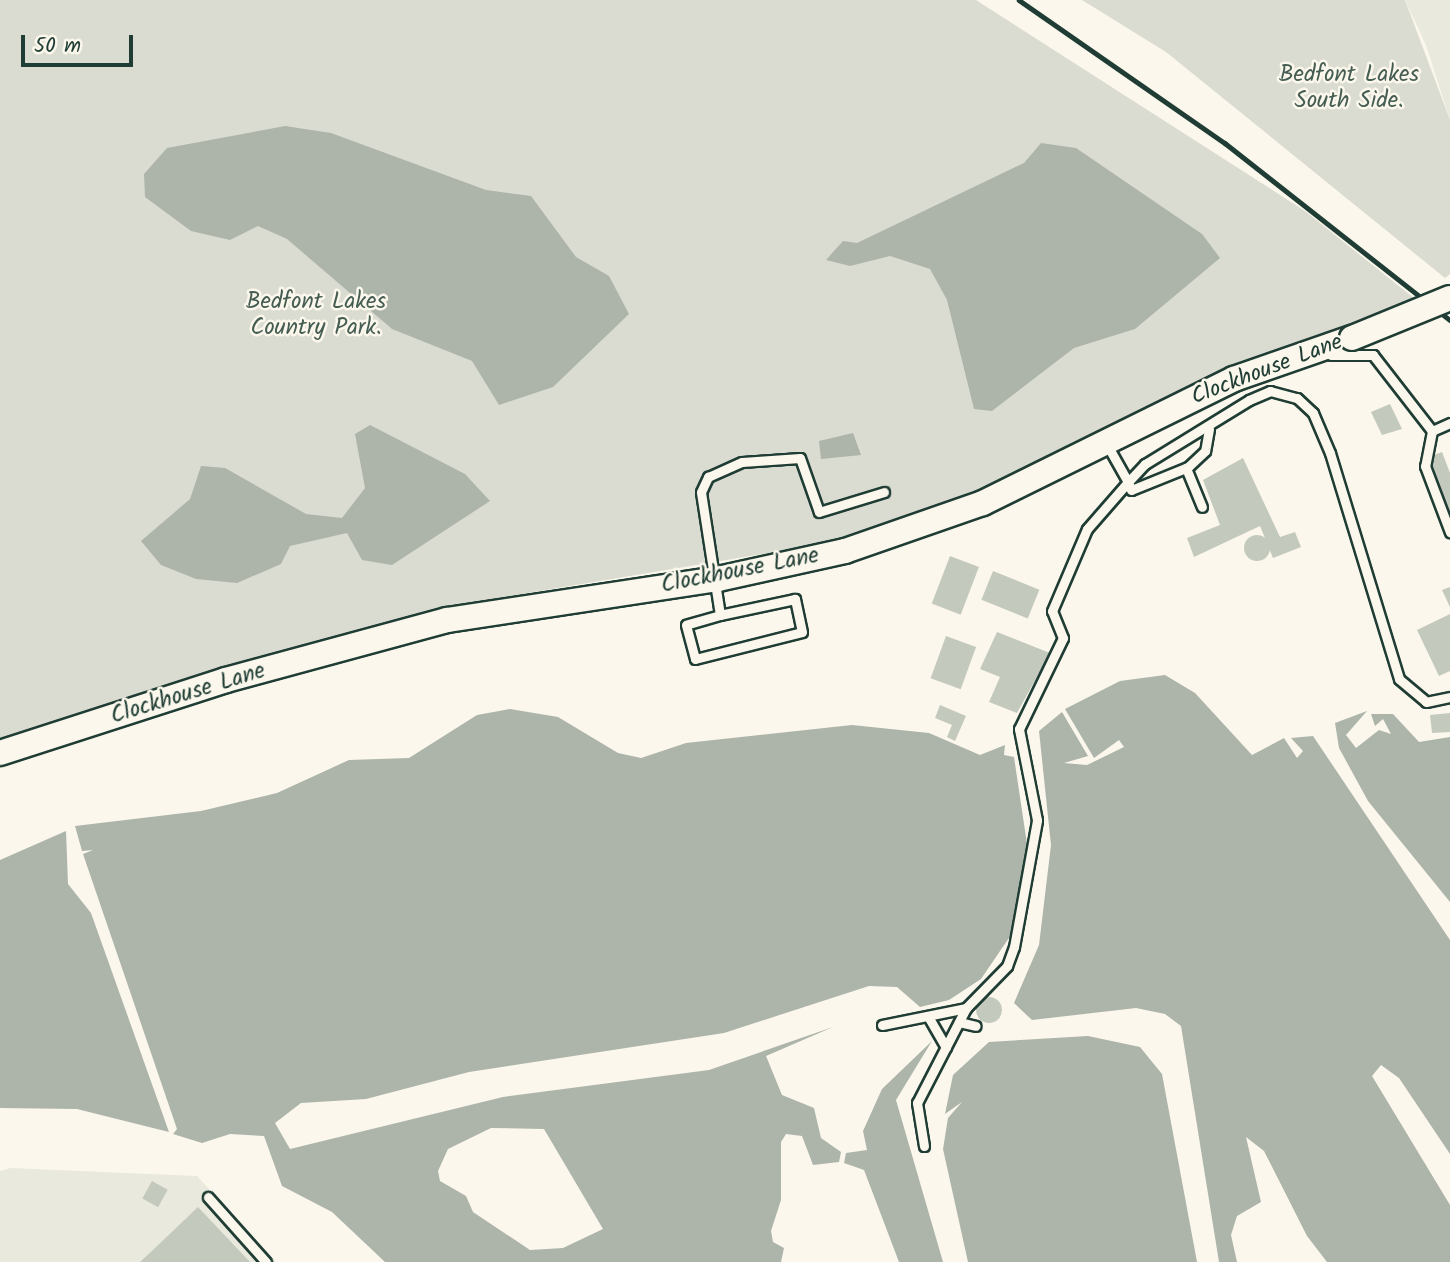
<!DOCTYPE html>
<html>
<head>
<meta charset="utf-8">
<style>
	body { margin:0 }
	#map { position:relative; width:1450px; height:1262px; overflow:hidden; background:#fbf7ec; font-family:Kalam,sans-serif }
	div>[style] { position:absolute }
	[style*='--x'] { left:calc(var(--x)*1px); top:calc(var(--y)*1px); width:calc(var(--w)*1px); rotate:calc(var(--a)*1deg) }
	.built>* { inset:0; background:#eae9de }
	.green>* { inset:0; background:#dbdcd1 }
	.water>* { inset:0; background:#adb4aa }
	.building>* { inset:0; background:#c4c9be; transform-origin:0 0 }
	.round { border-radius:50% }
	.roads { filter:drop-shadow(2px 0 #1f3d34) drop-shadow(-2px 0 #1f3d34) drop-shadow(0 2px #1f3d34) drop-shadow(0 -2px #1f3d34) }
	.lane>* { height:9px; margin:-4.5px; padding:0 4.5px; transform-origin:4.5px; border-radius:4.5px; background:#fbf7ec }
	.secondary>* { height:24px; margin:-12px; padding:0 12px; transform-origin:12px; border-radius:12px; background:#fbf7ec }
	.rail>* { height:4.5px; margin:-2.25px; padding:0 2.25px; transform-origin:2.25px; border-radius:2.25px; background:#1f3d34 }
	.bridges { filter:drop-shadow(2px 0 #1f3d34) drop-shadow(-2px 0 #1f3d34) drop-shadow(0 2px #1f3d34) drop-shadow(0 -2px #1f3d34) }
	.secondary-bridge>* { height:24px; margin:-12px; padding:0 12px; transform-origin:12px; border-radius:12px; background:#fbf7ec }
	span { translate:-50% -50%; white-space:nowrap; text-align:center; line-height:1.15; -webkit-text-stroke:5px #fbf7ec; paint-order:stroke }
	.park-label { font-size:23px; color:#455d53 }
	.street-label { font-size:23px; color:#1f3d34 }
	.scale { position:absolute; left:21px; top:35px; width:112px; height:32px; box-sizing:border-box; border:4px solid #1f3d34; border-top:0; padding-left:9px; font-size:21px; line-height:24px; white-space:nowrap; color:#1f3d34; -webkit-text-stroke:5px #fbf7ec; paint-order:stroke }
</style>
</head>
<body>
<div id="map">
	<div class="built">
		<div style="clip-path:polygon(1405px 0,1450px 0,1450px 120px,1426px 45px)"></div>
		<div style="clip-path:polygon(10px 1168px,197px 1176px,276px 1262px,0 1262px,0 1171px)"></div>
	</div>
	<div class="green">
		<div style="clip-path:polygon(0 0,976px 0,1305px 211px,1415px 299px,1287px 349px,971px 494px,840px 541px,480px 601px,350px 632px,0 742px)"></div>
		<div style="clip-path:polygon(1082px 0,1405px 0,1450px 120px,1450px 274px,1445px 278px,1166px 52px)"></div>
	</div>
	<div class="water">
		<div style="clip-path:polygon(285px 126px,331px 133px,486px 190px,531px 196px,576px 257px,609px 276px,629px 314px,553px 387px,499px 405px,472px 361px,392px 329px,287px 239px,258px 226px,230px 240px,191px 231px,145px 197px,144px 174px,167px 148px)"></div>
		<div style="clip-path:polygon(1041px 143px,1076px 148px,1202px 234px,1220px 258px,1135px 329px,1074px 348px,992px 411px,974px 409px,947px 300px,930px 269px,890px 256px,850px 266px,826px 260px,843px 241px,857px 243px,1024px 163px)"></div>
		<div style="clip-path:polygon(370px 425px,465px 474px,490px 501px,392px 565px,362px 560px,347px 533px,290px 546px,281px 564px,237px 583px,196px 579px,161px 565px,141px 541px,190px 499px,201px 466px,225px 468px,306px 514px,342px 518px,365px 488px,355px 434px)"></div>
		<div style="clip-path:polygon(853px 433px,861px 455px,821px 459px,819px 441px)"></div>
		<div style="clip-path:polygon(1165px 675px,1195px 693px,1252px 755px,1284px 738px,1297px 758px,1303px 751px,1291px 738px,1313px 736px,1450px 940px,1450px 1154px,1399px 1078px,1381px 1065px,1372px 1076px,1450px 1205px,1450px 1262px,1327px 1262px,1307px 1236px,1264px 1151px,1246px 1137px,1261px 1202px,1237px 1216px,1231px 1235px,1237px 1262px,1219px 1262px,1181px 1026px,1165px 1014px,1136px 1008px,1032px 1020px,1014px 1003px,1039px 945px,1051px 845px,1039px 731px,1062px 712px,1088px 756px,1064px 763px,1087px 765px,1124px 747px,1119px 740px,1094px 758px,1065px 709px,1120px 681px)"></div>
		<div style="clip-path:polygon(evenodd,510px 709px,558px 717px,618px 753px,641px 758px,686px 743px,852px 725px,929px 733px,980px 755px,1005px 745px,1004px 755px,1014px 757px,1027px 844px,1013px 932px,981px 979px,949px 1000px,920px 1007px,897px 987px,869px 986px,724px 1033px,469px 1072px,366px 1099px,301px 1103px,275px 1123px,290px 1149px,503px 1097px,709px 1070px,833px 1027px,766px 1056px,782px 1095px,814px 1108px,821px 1138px,841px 1152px,839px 1162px,813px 1165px,802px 1136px,786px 1134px,781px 1142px,781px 1200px,771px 1231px,773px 1242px,784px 1248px,781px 1262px,385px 1262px,332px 1212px,282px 1186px,264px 1136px,230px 1134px,202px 1143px,173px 1134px,177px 1129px,83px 854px,93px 850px,82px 851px,75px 826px,201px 811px,277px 793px,349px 760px,409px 758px,477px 715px,510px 709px,491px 1128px,544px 1129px,603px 1229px,563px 1248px,530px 1250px,473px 1212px,466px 1196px,440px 1181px,438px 1171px,448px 1149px,491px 1128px)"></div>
		<div style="clip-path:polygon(1367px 711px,1346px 735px,1356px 748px,1379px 730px,1391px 734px,1383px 719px,1375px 726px,1371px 714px,1393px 714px,1419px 742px,1450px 737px,1450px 902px,1368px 801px,1339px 748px,1335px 723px)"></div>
		<div style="clip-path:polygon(66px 831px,68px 884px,91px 913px,169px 1132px,77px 1109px,0 1108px,0 860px)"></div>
		<div style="clip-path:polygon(1088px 1036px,1140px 1047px,1162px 1074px,1197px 1262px,968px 1262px,943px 1149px,948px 1118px,962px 1102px,945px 1114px,953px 1075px,989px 1042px)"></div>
		<div style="clip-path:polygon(932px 1041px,896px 1100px,943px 1262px,899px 1262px,864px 1170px,844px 1163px,846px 1153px,867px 1150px,863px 1131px,882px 1089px)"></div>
	</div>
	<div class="building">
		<div style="clip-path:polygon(1390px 404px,1402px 429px,1382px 435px,1371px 412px)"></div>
		<div style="clip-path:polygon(1442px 452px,1450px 473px,1450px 514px,1428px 457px)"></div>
		<div style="clip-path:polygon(1243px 458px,1280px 537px,1295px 532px,1301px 547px,1273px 558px,1260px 526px,1194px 557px,1187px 538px,1220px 525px,1203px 480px)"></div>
		<div class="round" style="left:1244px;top:535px;width:26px;height:26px"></div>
		<div style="left:950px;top:556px;width:31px;height:51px;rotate:21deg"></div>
		<div style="left:993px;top:571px;width:50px;height:31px;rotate:22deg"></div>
		<div style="clip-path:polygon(1450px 587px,1450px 607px,1442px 590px)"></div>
		<div style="clip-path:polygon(1450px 614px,1450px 671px,1439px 676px,1417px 630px)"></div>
		<div style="clip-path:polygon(997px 632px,1050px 653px,1017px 713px,989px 702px,1000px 677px,980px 669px)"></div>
		<div style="left:946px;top:636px;width:32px;height:45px;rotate:20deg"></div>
		<div style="clip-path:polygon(940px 705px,966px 716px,955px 741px,947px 737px,952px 725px,935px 718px)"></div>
		<div style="clip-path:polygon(1450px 713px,1450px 732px,1432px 733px,1430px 715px)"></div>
		<div class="round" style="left:976px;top:997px;width:26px;height:26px"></div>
		<div style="left:152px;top:1181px;width:18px;height:20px;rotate:29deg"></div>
		<div style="clip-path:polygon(198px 1207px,250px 1262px,140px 1262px,155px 1248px)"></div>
	</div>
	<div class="roads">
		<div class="lane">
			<div style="--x:1331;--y:355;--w:42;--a:0"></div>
			<div style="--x:1373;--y:355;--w:96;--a:52.2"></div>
			<div style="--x:1432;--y:431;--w:20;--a:-24"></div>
			<div style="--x:1209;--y:429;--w:22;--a:100"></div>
			<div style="--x:1205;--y:451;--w:23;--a:137"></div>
			<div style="--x:1188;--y:467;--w:61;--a:158"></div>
			<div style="--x:1131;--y:490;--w:9;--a:-111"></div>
			<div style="--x:1128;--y:482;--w:25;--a:-47"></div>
			<div style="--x:1145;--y:464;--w:122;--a:-31.6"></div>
			<div style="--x:1249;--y:400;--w:23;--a:-23"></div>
			<div style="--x:1270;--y:391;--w:28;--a:15"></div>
			<div style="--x:1297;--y:398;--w:22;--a:43"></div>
			<div style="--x:1313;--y:413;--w:43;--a:67"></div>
			<div style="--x:1330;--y:453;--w:236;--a:73"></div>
			<div style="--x:1399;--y:679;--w:35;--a:40"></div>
			<div style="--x:1426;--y:702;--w:25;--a:-12"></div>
			<div style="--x:1432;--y:431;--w:36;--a:101"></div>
			<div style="--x:1425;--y:466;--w:71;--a:69.3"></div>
			<div style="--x:1186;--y:468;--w:42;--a:67.7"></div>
			<div style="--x:720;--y:615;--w:35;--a:164"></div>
			<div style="--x:686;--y:625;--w:35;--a:75"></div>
			<div style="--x:695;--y:659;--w:110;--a:-14.2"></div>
			<div style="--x:802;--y:632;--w:34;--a:-102"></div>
			<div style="--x:795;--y:599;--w:77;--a:168"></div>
			<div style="--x:720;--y:615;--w:124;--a:-98.8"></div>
			<div style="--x:701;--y:492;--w:17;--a:-65"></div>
			<div style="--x:708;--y:477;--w:37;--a:-24"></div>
			<div style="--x:742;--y:462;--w:58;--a:-3.9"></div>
			<div style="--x:800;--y:458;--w:57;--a:70.6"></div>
			<div style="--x:819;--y:512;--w:68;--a:-17.1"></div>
			<div style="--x:929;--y:1018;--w:34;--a:60"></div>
			<div style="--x:959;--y:1022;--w:17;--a:13"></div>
			<div style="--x:882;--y:1025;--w:86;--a:-11.4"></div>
			<div style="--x:966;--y:1008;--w:59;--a:-45.7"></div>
			<div style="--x:1007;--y:966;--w:20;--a:-70"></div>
			<div style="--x:1014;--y:947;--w:129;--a:-79.7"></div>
			<div style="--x:1037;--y:820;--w:93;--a:-101.2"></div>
			<div style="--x:1019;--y:729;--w:101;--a:-64.2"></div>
			<div style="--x:1063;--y:638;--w:29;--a:-112"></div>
			<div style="--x:1052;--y:611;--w:89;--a:-66.9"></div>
			<div style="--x:1087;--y:529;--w:62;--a:-48.9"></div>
			<div style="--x:1128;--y:482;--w:45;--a:-119.4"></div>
			<div style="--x:924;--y:1146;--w:44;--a:-99.2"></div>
			<div style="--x:917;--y:1103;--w:107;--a:-62.7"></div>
			<div style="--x:208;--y:1197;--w:87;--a:48.3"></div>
		</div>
		<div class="secondary">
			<div style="--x:0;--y:753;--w:237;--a:-17.9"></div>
			<div style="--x:226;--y:680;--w:229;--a:-15.2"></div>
			<div style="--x:447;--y:620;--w:274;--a:-8.6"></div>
			<div style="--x:718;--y:579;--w:130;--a:-12.4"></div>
			<div style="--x:845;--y:551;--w:146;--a:-19.2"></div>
			<div style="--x:983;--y:503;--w:280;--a:-26.3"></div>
			<div style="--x:1234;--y:379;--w:125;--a:-19.2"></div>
		</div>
	</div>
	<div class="rail">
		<div style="--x:1019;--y:0;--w:251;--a:34.8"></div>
		<div style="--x:1225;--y:143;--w:286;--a:38.2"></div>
	</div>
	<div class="bridges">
		<div class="secondary-bridge">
			<div style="--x:1352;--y:338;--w:106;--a:-22.2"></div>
		</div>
	</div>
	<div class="park-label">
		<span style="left:1349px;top:88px">Bedfont Lakes<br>South Side.</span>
		<span style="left:316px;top:315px">Bedfont Lakes<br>Country Park.</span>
	</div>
	<div class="street-label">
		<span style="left:1267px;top:370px;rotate:-21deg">Clockhouse Lane</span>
		<span style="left:740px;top:571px;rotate:-11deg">Clockhouse Lane</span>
		<span style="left:188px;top:694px;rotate:-17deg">Clockhouse Lane</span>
	</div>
	<div class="scale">50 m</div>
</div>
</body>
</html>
